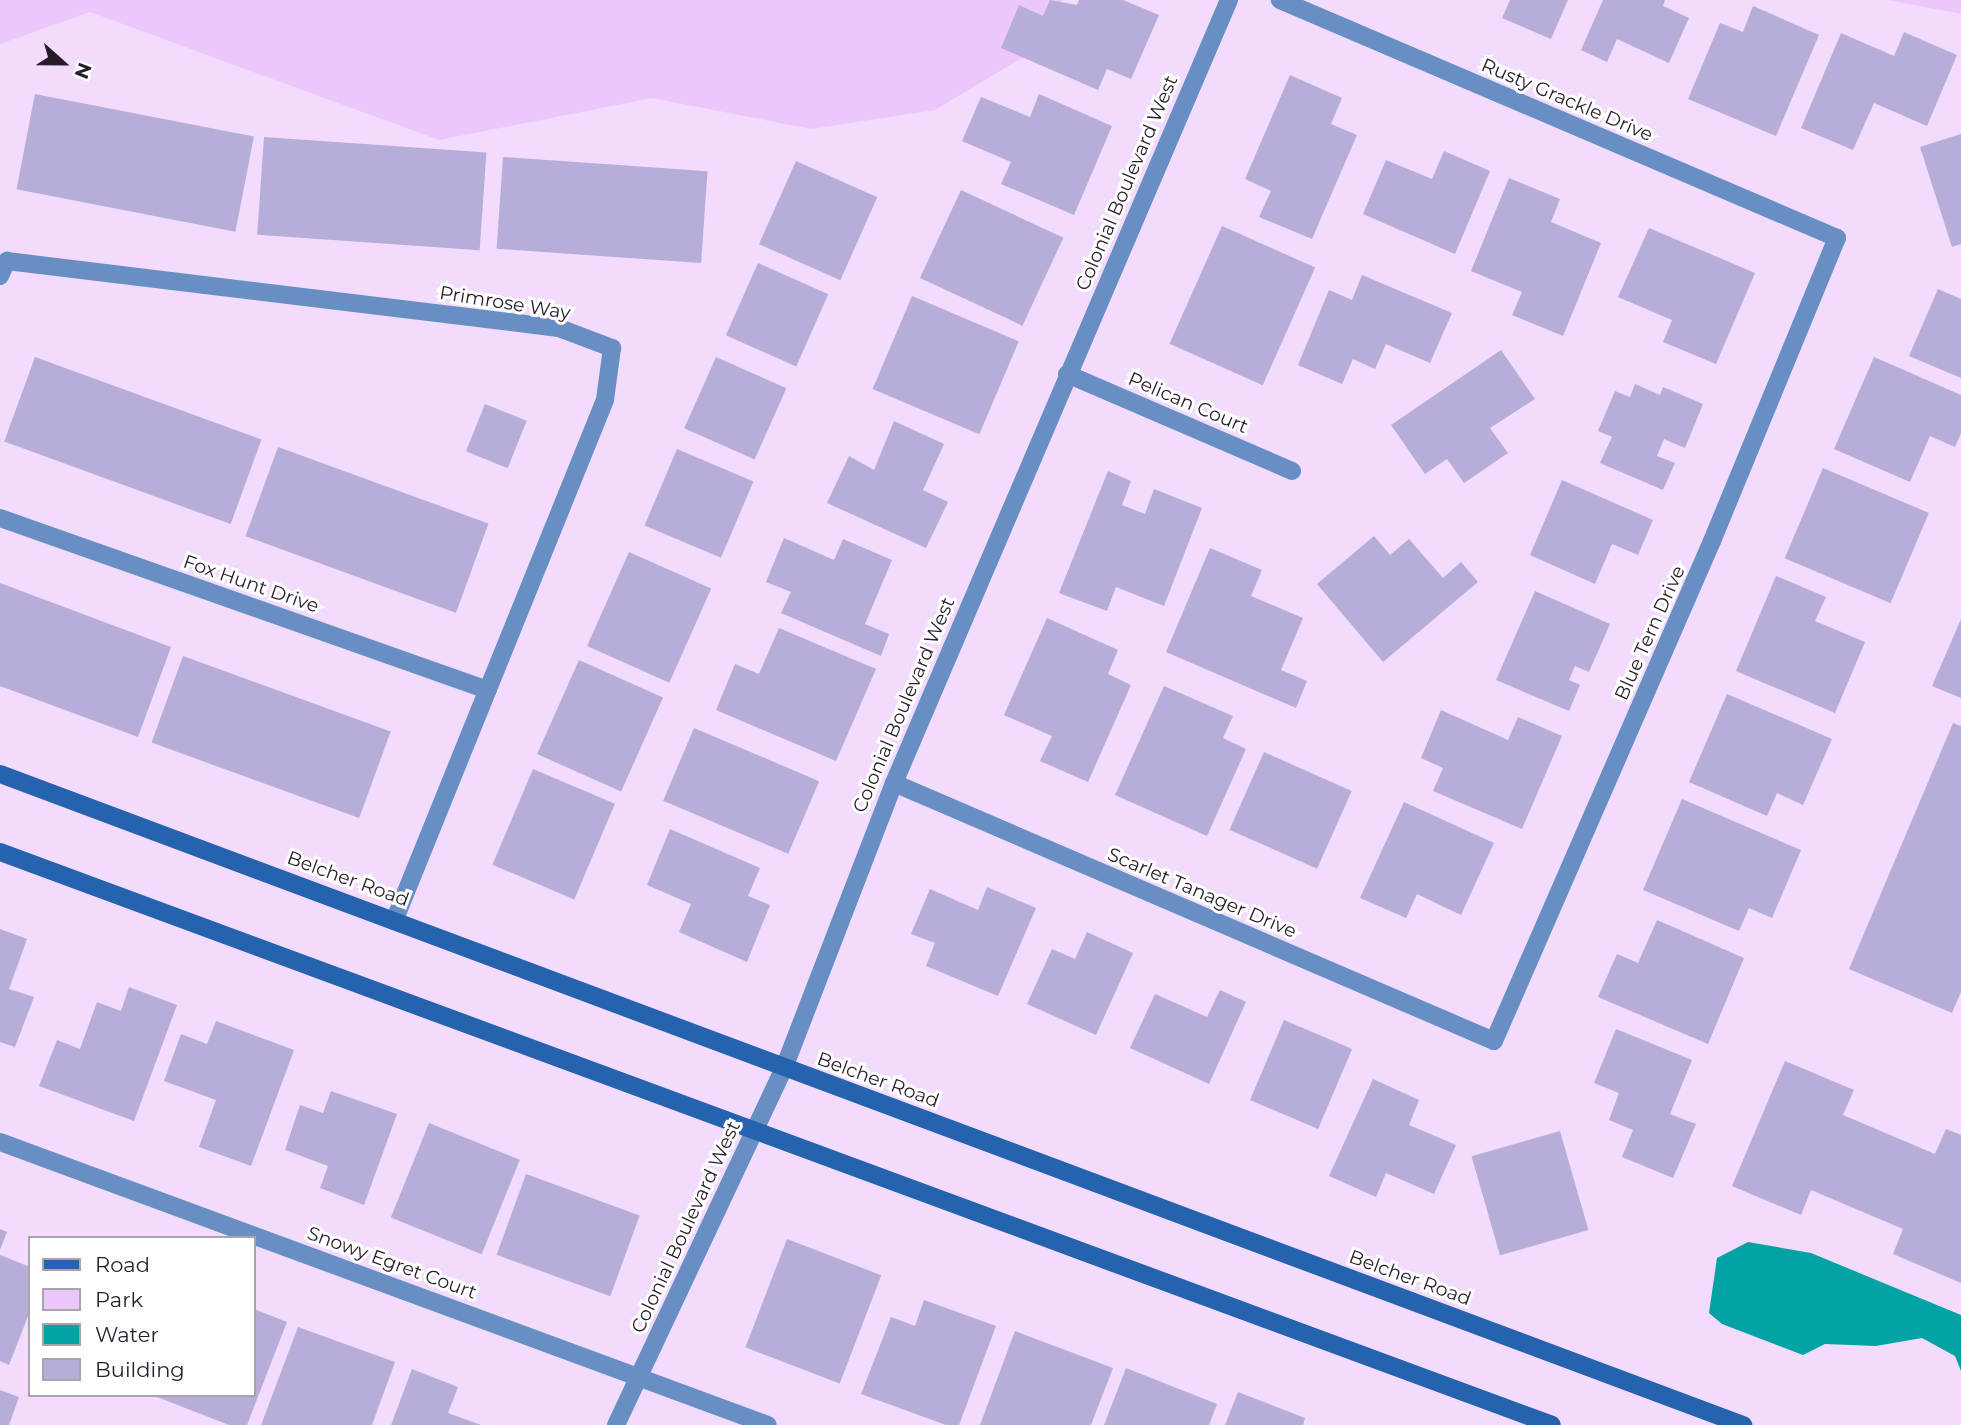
<!DOCTYPE html>
<html>
<head>
<meta charset="utf-8">
<style>
	body { margin:0 }
	#map { position:relative; width:1961px; height:1425px; overflow:hidden; background:#f2dbfc; font-family:Montserrat,sans-serif }
	div>[style] { position:absolute }
	[style*='--x'] { left:calc(var(--x)*1px); top:calc(var(--y)*1px); width:calc(var(--w)*1px); rotate:calc(var(--a)*1deg) }
	.green>* { inset:0; background:#ebc7fc }
	.water>* { inset:0; background:#03a3a4 }
	.building>* { inset:0; background:#b7add9; transform-origin:0 0 }
	.street>* { height:18px; margin:-9px; padding:0 9px; transform-origin:9px; border-radius:9px; background:#688fc3 }
	.secondary>* { height:18px; margin:-9px; padding:0 9px; transform-origin:9px; border-radius:9px; background:#2663ae }
	span { translate:-50% -50%; white-space:nowrap; text-align:center; line-height:1.15; -webkit-text-stroke:6px #fff; paint-order:stroke }
	.street-label { font-size:19px; color:#261c2b }
	.legend { position:absolute; left:28px; top:1236px; width:228px; height:161px; box-sizing:border-box; background:#fff; border:2px solid #a8a4aa; margin:0; padding:9px 12px; list-style:none; font-size:21px; color:#261c2b }
	.legend li { display:flex; align-items:center; gap:14px; height:35px }
	.legend b { width:35px; border:2px solid #a8a4aa }
	.north { position:absolute; left:28px; top:28px; width:70px; height:70px; -webkit-text-stroke:5px #fff; paint-order:stroke; rotate:111deg; font-size:19px; font-weight:700; line-height:28px; text-align:center; color:#261c2b }
	.north::after { content:''; display:block; margin:auto; width:24px; height:32px; background:#261c2b; clip-path:polygon(50% 0,100% 100%,50% 72%,0 100%) }
</style>
</head>
<body>
<div id="map">
	<div class="green">
		<div style="clip-path:polygon(0 0,1062px 0,1050px 41px,935px 110px,811px 129px,652px 98px,439px 140px,90px 12px,0 44px)"></div>
		<div style="clip-path:polygon(1888px 0,1961px 0,1961px 14px)"></div>
	</div>
	<div class="water">
		<div style="clip-path:polygon(1748px 1242px,1811px 1253px,1961px 1315px,1961px 1371px,1955px 1356px,1922px 1338px,1876px 1346px,1825px 1344px,1803px 1355px,1722px 1324px,1709px 1313px,1717px 1258px)"></div>
	</div>
	<div class="building">
		<div style="clip-path:polygon(1050px 0,1077px 5px,1079px 0,1123px 0,1159px 15px,1131px 79px,1107px 69px,1098px 90px,1001px 48px,1019px 5px,1043px 16px)"></div>
		<div style="clip-path:polygon(1510px 0,1568px 0,1551px 39px,1502px 18px)"></div>
		<div style="clip-path:polygon(1603px 0,1665px 0,1663px 6px,1689px 18px,1669px 63px,1617px 39px,1607px 62px,1581px 50px)"></div>
		<div style="clip-path:polygon(1753px 6px,1819px 35px,1776px 136px,1688px 99px,1720px 23px,1743px 32px)"></div>
		<div style="clip-path:polygon(1904px 32px,1957px 55px,1927px 126px,1874px 103px,1853px 150px,1801px 128px,1841px 33px,1894px 56px)"></div>
		<div style="clip-path:polygon(1290px 75px,1342px 98px,1331px 124px,1357px 135px,1312px 239px,1259px 217px,1271px 191px,1245px 179px)"></div>
		<div style="left:35px;top:94px;width:223px;height:97px;rotate:11deg"></div>
		<div style="clip-path:polygon(1039px 94px,1112px 126px,1074px 215px,1001px 184px,1011px 162px,962px 141px,981px 97px,1030px 117px)"></div>
		<div style="clip-path:polygon(1961px 134px,1961px 244px,1952px 247px,1920px 147px)"></div>
		<div style="left:264px;top:137px;width:223px;height:98px;rotate:4deg"></div>
		<div style="clip-path:polygon(1444px 151px,1490px 171px,1455px 254px,1363px 214px,1386px 160px,1432px 179px)"></div>
		<div style="left:503px;top:157px;width:205px;height:92px;rotate:4deg"></div>
		<div style="left:796px;top:161px;width:89px;height:91px;rotate:24deg"></div>
		<div style="clip-path:polygon(1509px 178px,1560px 199px,1551px 222px,1601px 243px,1563px 336px,1512px 315px,1522px 292px,1471px 271px)"></div>
		<div style="left:961px;top:190px;width:113px;height:97px;rotate:25deg"></div>
		<div style="left:1222px;top:226px;width:102px;height:129px;rotate:24deg"></div>
		<div style="clip-path:polygon(1649px 228px,1755px 273px,1716px 364px,1663px 342px,1672px 320px,1618px 297px)"></div>
		<div style="left:758px;top:263px;width:77px;height:79px;rotate:24deg"></div>
		<div style="clip-path:polygon(1362px 275px,1452px 313px,1430px 363px,1386px 344px,1375px 369px,1353px 359px,1342px 384px,1298px 365px,1329px 290px,1352px 300px)"></div>
		<div style="clip-path:polygon(1938px 289px,1961px 299px,1961px 378px,1909px 356px)"></div>
		<div style="left:912px;top:296px;width:116px;height:101px;rotate:23deg"></div>
		<div style="clip-path:polygon(1501px 350px,1535px 399px,1490px 428px,1508px 453px,1464px 483px,1447px 459px,1425px 474px,1391px 425px)"></div>
		<div style="left:35px;top:357px;width:241px;height:90px;rotate:20deg"></div>
		<div style="left:716px;top:357px;width:77px;height:78px;rotate:24deg"></div>
		<div style="clip-path:polygon(1874px 357px,1961px 395px,1961px 433px,1955px 447px,1930px 436px,1910px 482px,1834px 449px)"></div>
		<div style="clip-path:polygon(1635px 384px,1660px 395px,1663px 387px,1703px 404px,1685px 448px,1664px 439px,1657px 456px,1675px 463px,1663px 490px,1600px 463px,1612px 437px,1598px 431px,1615px 391px,1630px 397px)"></div>
		<div style="left:485px;top:404px;width:45px;height:51px;rotate:22deg"></div>
		<div style="clip-path:polygon(894px 421px,944px 444px,923px 490px,948px 502px,926px 548px,827px 503px,849px 456px,874px 470px)"></div>
		<div style="left:278px;top:447px;width:224px;height:95px;rotate:20deg"></div>
		<div style="left:677px;top:449px;width:83px;height:83px;rotate:23deg"></div>
		<div style="left:1823px;top:468px;width:115px;height:98px;rotate:23deg"></div>
		<div style="clip-path:polygon(1108px 471px,1131px 481px,1122px 505px,1145px 514px,1154px 489px,1202px 508px,1164px 606px,1116px 587px,1107px 611px,1059px 593px)"></div>
		<div style="clip-path:polygon(1562px 480px,1653px 520px,1638px 555px,1612px 544px,1595px 584px,1530px 555px)"></div>
		<div style="clip-path:polygon(1374px 536px,1390px 555px,1409px 539px,1443px 578px,1461px 562px,1478px 582px,1383px 662px,1317px 584px)"></div>
		<div style="clip-path:polygon(784px 538px,834px 560px,843px 539px,892px 560px,865px 624px,889px 634px,881px 656px,781px 613px,791px 592px,766px 582px)"></div>
		<div style="clip-path:polygon(1210px 548px,1262px 570px,1251px 596px,1303px 618px,1281px 670px,1307px 681px,1296px 708px,1166px 652px)"></div>
		<div style="left:629px;top:552px;width:90px;height:103px;rotate:24deg"></div>
		<div style="clip-path:polygon(1776px 576px,1826px 597px,1815px 621px,1865px 642px,1835px 713px,1736px 671px)"></div>
		<div style="clip-path:polygon(0 583px,171px 647px,138px 737px,0 686px)"></div>
		<div style="clip-path:polygon(1535px 591px,1610px 624px,1589px 672px,1575px 666px,1569px 680px,1580px 685px,1569px 711px,1496px 680px)"></div>
		<div style="clip-path:polygon(1047px 618px,1118px 650px,1108px 674px,1131px 685px,1088px 782px,1040px 761px,1052px 736px,1004px 715px)"></div>
		<div style="clip-path:polygon(1961px 619px,1961px 698px,1932px 686px)"></div>
		<div style="clip-path:polygon(779px 628px,876px 669px,836px 761px,716px 710px,735px 664px,759px 674px)"></div>
		<div style="left:183px;top:656px;width:221px;height:92px;rotate:20deg"></div>
		<div style="left:579px;top:660px;width:92px;height:103px;rotate:24deg"></div>
		<div style="clip-path:polygon(1164px 686px,1233px 716px,1223px 738px,1246px 749px,1207px 836px,1115px 795px)"></div>
		<div style="clip-path:polygon(1727px 694px,1832px 739px,1803px 805px,1777px 793px,1767px 816px,1689px 782px)"></div>
		<div style="clip-path:polygon(1441px 710px,1508px 740px,1518px 717px,1562px 736px,1522px 829px,1433px 791px,1443px 768px,1421px 758px)"></div>
		<div style="clip-path:polygon(1953px 723px,1961px 726px,1961px 992px,1952px 1013px,1849px 969px)"></div>
		<div style="left:694px;top:728px;width:136px;height:79px;rotate:23deg"></div>
		<div style="left:1264px;top:752px;width:96px;height:85px;rotate:24deg"></div>
		<div style="left:533px;top:769px;width:89px;height:104px;rotate:23deg"></div>
		<div style="clip-path:polygon(1682px 799px,1801px 850px,1772px 918px,1749px 908px,1739px 931px,1643px 890px)"></div>
		<div style="clip-path:polygon(1404px 802px,1494px 843px,1461px 915px,1417px 894px,1406px 918px,1360px 898px)"></div>
		<div style="clip-path:polygon(670px 829px,760px 868px,748px 896px,770px 905px,747px 962px,679px 932px,691px 904px,647px 885px)"></div>
		<div style="clip-path:polygon(987px 887px,1036px 908px,998px 996px,926px 966px,935px 943px,911px 934px,930px 889px,978px 910px)"></div>
		<div style="clip-path:polygon(1657px 920px,1744px 958px,1708px 1044px,1598px 997px,1617px 954px,1638px 963px)"></div>
		<div style="clip-path:polygon(0 929px,27px 939px,9px 989px,34px 997px,15px 1047px,0 1042px)"></div>
		<div style="clip-path:polygon(1087px 932px,1133px 953px,1096px 1035px,1027px 1004px,1052px 949px,1075px 959px)"></div>
		<div style="clip-path:polygon(129px 987px,177px 1005px,134px 1121px,39px 1086px,57px 1040px,80px 1049px,97px 1002px,121px 1011px)"></div>
		<div style="clip-path:polygon(1220px 990px,1246px 1002px,1209px 1084px,1130px 1048px,1155px 994px,1207px 1017px)"></div>
		<div style="left:1284px;top:1020px;width:74px;height:87px;rotate:23deg"></div>
		<div style="clip-path:polygon(216px 1021px,294px 1050px,251px 1166px,199px 1147px,216px 1100px,164px 1081px,181px 1034px,207px 1044px)"></div>
		<div style="clip-path:polygon(1616px 1029px,1692px 1060px,1670px 1114px,1696px 1124px,1673px 1178px,1622px 1157px,1633px 1130px,1609px 1120px,1619px 1093px,1594px 1083px)"></div>
		<div style="clip-path:polygon(1785px 1061px,1854px 1090px,1843px 1115px,1935px 1154px,1946px 1129px,1961px 1135px,1961px 1283px,1893px 1254px,1903px 1229px,1811px 1190px,1801px 1215px,1732px 1186px)"></div>
		<div style="clip-path:polygon(1373px 1079px,1419px 1100px,1409px 1125px,1456px 1145px,1434px 1194px,1386px 1173px,1376px 1197px,1329px 1176px)"></div>
		<div style="clip-path:polygon(331px 1091px,397px 1114px,364px 1205px,320px 1188px,328px 1166px,285px 1150px,300px 1105px,323px 1113px)"></div>
		<div style="left:429px;top:1123px;width:98px;height:102px;rotate:22deg"></div>
		<div style="left:1560px;top:1131px;width:103px;height:92px;rotate:74deg"></div>
		<div style="left:526px;top:1174px;width:121px;height:86px;rotate:20deg"></div>
		<div style="clip-path:polygon(0 1229px,7px 1232px,0 1250px)"></div>
		<div style="left:787px;top:1239px;width:101px;height:116px;rotate:21deg"></div>
		<div style="clip-path:polygon(0 1255px,30px 1267px,30px 1311px,9px 1365px,0 1361px)"></div>
		<div style="clip-path:polygon(924px 1300px,996px 1326px,959px 1425px,946px 1425px,861px 1394px,891px 1317px,915px 1326px)"></div>
		<div style="clip-path:polygon(254px 1309px,287px 1322px,247px 1425px,229px 1425px,152px 1395px,254px 1395px)"></div>
		<div style="clip-path:polygon(298px 1327px,395px 1362px,372px 1425px,261px 1425px)"></div>
		<div style="clip-path:polygon(1015px 1331px,1113px 1368px,1091px 1425px,980px 1425px)"></div>
		<div style="clip-path:polygon(1126px 1368px,1217px 1404px,1209px 1425px,1104px 1425px)"></div>
		<div style="clip-path:polygon(412px 1369px,458px 1387px,448px 1413px,481px 1425px,391px 1425px)"></div>
		<div style="clip-path:polygon(0 1390px,19px 1397px,9px 1425px,0 1425px)"></div>
		<div style="clip-path:polygon(1238px 1392px,1305px 1418px,1303px 1425px,1225px 1425px)"></div>
	</div>
	<div class="street">
		<div style="--x:0;--y:276;--w:17;--a:-65"></div>
		<div style="--x:7;--y:261;--w:556;--a:6.92"></div>
		<div style="--x:559;--y:328;--w:57;--a:20.7"></div>
		<div style="--x:612;--y:348;--w:52;--a:97.7"></div>
		<div style="--x:605;--y:400;--w:560;--a:112.03"></div>
		<div style="--x:1067;--y:374;--w:245;--a:23.3"></div>
		<div style="--x:0;--y:518;--w:517;--a:19.42"></div>
		<div style="--x:894;--y:783;--w:653;--a:23.27"></div>
		<div style="--x:1494;--y:1041;--w:545;--a:-66.44"></div>
		<div style="--x:1712;--y:541;--w:328;--a:-67.6"></div>
		<div style="--x:1837;--y:238;--w:606;--a:-156.86"></div>
		<div style="--x:0;--y:1142;--w:818;--a:20.23"></div>
		<div style="--x:616;--y:1425;--w:395;--a:-64.8"></div>
		<div style="--x:784;--y:1068;--w:305;--a:-68.9"></div>
		<div style="--x:894;--y:783;--w:852;--a:-66.84"></div>
	</div>
	<div class="secondary">
		<div style="--x:0;--y:774;--w:1861;--a:20.48"></div>
		<div style="--x:0;--y:852;--w:1654;--a:20.26"></div>
	</div>
	<div class="street-label">
		<span style="left:1567px;top:100px;rotate:23deg">Rusty Grackle Drive</span>
		<span style="left:1127px;top:183px;rotate:-67deg">Colonial Boulevard West</span>
		<span style="left:505px;top:303px;rotate:9deg">Primrose Way</span>
		<span style="left:1188px;top:403px;rotate:23deg">Pelican Court</span>
		<span style="left:251px;top:584px;rotate:19deg">Fox Hunt Drive</span>
		<span style="left:1650px;top:633px;rotate:-66deg">Blue Tern Drive</span>
		<span style="left:904px;top:705px;rotate:-67deg">Colonial Boulevard West</span>
		<span style="left:348px;top:879px;rotate:20deg">Belcher Road</span>
		<span style="left:1202px;top:893px;rotate:23deg">Scarlet Tanager Drive</span>
		<span style="left:878px;top:1080px;rotate:20deg">Belcher Road</span>
		<span style="left:686px;top:1227px;rotate:-65deg">Colonial Boulevard West</span>
		<span style="left:392px;top:1263px;rotate:20deg">Snowy Egret Court</span>
		<span style="left:1410px;top:1278px;rotate:20deg">Belcher Road</span>
	</div>
	<ul class="legend">
	<li><b style="height:9px;background:#2663ae"></b>Road</li>
	<li><b style="height:19px;background:#ebc7fc"></b>Park</li>
	<li><b style="height:19px;background:#03a3a4"></b>Water</li>
	<li><b style="height:19px;background:#b7add9"></b>Building</li>
	</ul>
	<div class="north">N</div>
</div>
</body>
</html>
